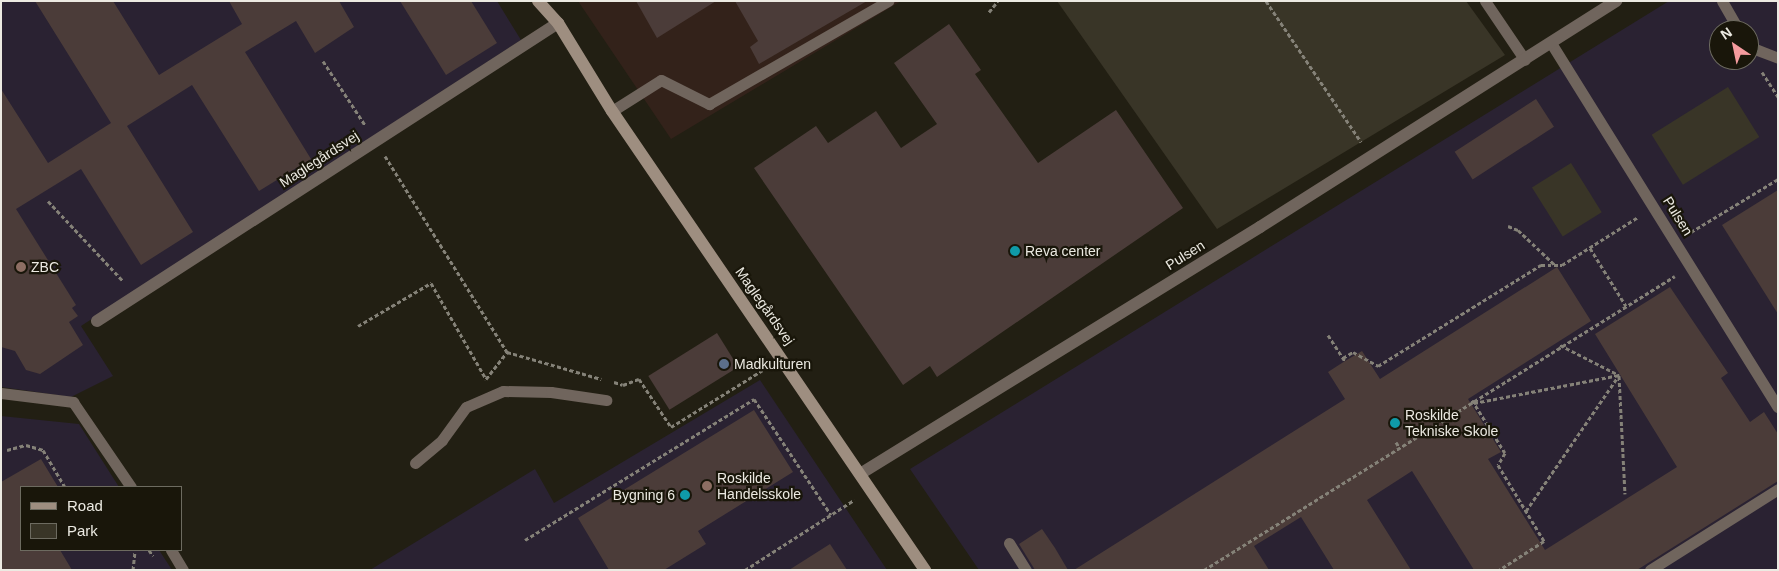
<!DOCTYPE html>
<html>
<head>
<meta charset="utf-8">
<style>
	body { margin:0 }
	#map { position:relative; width:1779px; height:571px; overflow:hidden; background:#221f13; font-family:Arial,sans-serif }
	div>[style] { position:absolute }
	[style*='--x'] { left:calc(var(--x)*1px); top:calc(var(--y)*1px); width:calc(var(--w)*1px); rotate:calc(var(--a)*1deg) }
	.industrial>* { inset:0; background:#33221a }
	.education>* { inset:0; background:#2a2232 }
	.green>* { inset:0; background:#393527; transform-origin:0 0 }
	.building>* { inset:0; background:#4b3c39; transform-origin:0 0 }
	.path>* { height:3px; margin-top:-1.5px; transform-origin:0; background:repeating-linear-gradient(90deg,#858278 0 4px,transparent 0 6.5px) }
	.lane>* { height:11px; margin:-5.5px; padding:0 5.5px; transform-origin:5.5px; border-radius:5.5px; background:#70655d }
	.street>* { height:12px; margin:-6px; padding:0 6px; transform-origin:6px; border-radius:6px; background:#70655d }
	.secondary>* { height:12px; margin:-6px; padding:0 6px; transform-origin:6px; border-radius:6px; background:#9e8e80 }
	.dots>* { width:14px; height:14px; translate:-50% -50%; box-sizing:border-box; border:2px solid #19160a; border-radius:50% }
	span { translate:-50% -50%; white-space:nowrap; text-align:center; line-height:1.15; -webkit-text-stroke:4.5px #19160a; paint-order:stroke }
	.street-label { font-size:14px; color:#eceae2 }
	.poi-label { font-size:14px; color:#eceae2 }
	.left { translate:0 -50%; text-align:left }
	.right { translate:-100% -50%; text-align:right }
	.frame { position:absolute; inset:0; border:2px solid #eceae2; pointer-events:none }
	.legend { position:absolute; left:20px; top:486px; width:162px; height:65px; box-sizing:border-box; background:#19160a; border:1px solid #6d6b60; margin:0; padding:6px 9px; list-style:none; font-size:15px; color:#eceae2 }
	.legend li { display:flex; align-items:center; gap:10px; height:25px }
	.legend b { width:25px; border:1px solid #6d6b60 }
	.north { position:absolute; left:1709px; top:20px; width:50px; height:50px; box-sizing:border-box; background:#19160a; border:1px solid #6d6b60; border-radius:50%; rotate:326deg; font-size:14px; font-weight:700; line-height:20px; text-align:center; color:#eceae2 }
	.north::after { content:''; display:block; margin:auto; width:18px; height:22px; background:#f59b9e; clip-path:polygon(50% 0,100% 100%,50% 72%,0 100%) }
</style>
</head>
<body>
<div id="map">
	<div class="industrial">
		<div style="clip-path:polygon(578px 1px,901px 1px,671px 139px)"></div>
	</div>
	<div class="education">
		<div style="clip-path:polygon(1px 1px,497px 1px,521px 40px,81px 326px,113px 376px,71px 397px,1px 387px)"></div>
		<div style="clip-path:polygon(evenodd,1669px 1px,1778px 1px,1778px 570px,979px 570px,910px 469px,1669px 1px,1719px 30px,1749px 30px,1749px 60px,1719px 60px,1719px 30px)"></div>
		<div style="clip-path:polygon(760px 380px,887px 570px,370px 570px,535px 469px,554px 503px)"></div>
		<div style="clip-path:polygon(1px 416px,79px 424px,119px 487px,21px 487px,21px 550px,159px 550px,172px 570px,1px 570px)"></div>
	</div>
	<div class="green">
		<div style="clip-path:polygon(1057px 1px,1466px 1px,1505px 55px,1217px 229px)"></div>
		<div style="left:1728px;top:87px;width:59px;height:90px;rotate:58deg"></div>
		<div style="left:1571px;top:163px;width:58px;height:46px;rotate:58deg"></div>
	</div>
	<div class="building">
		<div style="clip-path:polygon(35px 1px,113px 1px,159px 75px,242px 24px,229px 1px,339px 1px,354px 27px,315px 53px,296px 21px,245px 52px,311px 159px,259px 191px,192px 85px,127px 126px,193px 232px,141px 265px,81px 169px,16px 209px,76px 305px,72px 308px,78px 316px,69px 322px,83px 345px,40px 374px,26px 370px,15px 351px,1px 347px,1px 89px,48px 163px,111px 123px)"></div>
		<div style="clip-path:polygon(400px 1px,471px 1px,497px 43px,446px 75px)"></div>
		<div style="clip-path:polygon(636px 1px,716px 1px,657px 38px)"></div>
		<div style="clip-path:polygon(735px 1px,867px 1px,759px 64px,750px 47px,758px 41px)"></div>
		<div style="clip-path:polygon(949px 24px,981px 70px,975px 74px,1038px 163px,1116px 110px,1183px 208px,937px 377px,930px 366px,903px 385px,754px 168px,816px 126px,828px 143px,876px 111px,901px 148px,937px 124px,894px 63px)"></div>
		<div style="left:1536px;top:99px;width:33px;height:97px;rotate:57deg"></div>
		<div style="clip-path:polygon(1778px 190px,1778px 314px,1722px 225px)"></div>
		<div style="clip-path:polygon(1557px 267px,1591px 321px,1468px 399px,1501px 452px,1488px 459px,1545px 550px,1677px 467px,1595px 334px,1670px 287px,1728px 373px,1721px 378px,1750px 422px,1764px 412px,1778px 434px,1778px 481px,1637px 570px,1474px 570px,1412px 471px,1367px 500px,1411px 570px,1334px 570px,1301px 517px,1254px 546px,1269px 570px,1074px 570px,1345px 399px,1328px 372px,1345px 361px,1362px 351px,1380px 379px)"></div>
		<div style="left:717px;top:333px;width:40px;height:81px;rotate:58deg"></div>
		<div style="clip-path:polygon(754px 410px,793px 472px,698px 531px,706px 544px,664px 570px,609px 570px,578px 518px)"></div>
		<div style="clip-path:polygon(41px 459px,58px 487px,21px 487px,21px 550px,60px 550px,72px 570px,1px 570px,1px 482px)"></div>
		<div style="clip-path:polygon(1042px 529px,1055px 548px,1068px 570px,1035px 570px,1019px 544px)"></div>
		<div style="clip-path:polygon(830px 544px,847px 570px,789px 570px)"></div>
	</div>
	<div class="path">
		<div style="--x:1266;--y:1;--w:170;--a:56"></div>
		<div style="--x:989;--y:12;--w:14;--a:-51"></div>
		<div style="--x:323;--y:61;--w:77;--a:56.7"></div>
		<div style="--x:1762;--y:72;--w:30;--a:57"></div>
		<div style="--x:385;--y:156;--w:231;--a:58.1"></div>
		<div style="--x:507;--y:352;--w:98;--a:16"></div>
		<div style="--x:48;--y:201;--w:110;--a:46.8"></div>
		<div style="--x:1508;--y:226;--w:11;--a:22"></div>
		<div style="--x:1518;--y:230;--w:51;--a:43.4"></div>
		<div style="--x:1691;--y:232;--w:102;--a:-31.3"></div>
		<div style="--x:1590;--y:248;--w:68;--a:58.2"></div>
		<div style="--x:358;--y:326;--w:85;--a:-30.5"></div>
		<div style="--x:431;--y:283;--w:111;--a:60.2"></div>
		<div style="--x:486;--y:379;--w:34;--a:-52"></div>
		<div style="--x:1328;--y:335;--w:31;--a:57"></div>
		<div style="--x:1560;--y:345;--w:66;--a:27"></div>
		<div style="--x:1343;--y:358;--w:12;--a:-31"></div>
		<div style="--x:1353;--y:352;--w:29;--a:29"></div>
		<div style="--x:1378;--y:366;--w:192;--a:-31.8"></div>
		<div style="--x:1541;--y:265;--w:21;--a:0"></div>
		<div style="--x:1562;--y:265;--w:90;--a:-32.3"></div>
		<div style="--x:1619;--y:376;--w:118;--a:87.1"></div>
		<div style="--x:614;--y:382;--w:9;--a:18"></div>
		<div style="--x:623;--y:385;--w:17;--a:-21"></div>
		<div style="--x:639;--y:379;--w:58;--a:56.3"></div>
		<div style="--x:671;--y:427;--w:112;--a:-31.8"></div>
		<div style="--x:1472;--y:400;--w:62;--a:58.1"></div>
		<div style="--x:1505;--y:453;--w:14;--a:120"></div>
		<div style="--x:1498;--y:465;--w:89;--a:58.8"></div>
		<div style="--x:1544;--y:541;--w:54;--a:147.2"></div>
		<div style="--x:1474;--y:403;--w:148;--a:-10.9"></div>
		<div style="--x:1396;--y:442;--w:6;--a:59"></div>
		<div style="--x:7;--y:450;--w:20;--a:-15"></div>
		<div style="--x:26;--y:445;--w:18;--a:16"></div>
		<div style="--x:43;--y:450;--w:43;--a:59.3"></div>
		<div style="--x:1526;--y:511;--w:165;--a:-55.6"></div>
		<div style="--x:525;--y:540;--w:269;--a:-31.6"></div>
		<div style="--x:754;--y:399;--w:139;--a:56.4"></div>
		<div style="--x:149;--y:550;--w:7;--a:56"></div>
		<div style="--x:133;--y:570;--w:20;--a:-84"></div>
		<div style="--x:745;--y:570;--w:130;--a:-32.7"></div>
		<div style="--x:1204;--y:570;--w:555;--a:-31.97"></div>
	</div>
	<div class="lane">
		<div style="--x:1485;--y:1;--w:71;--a:55.9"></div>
		<div style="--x:1722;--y:1;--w:34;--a:60"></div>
		<div style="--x:1551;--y:43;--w:429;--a:58.1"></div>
		<div style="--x:1749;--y:43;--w:8;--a:45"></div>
		<div style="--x:1755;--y:49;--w:25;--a:21"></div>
		<div style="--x:612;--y:111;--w:58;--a:-32.3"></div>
		<div style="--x:661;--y:80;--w:54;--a:26.6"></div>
		<div style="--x:709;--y:104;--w:207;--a:-29.9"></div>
		<div style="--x:1;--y:393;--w:73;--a:7.1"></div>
		<div style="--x:73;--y:402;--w:103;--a:55.7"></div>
		<div style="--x:415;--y:463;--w:35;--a:-40"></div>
		<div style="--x:442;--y:440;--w:41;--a:-54"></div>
		<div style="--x:466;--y:407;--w:40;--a:-23.4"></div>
		<div style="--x:503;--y:391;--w:48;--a:1.2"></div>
		<div style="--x:551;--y:392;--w:56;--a:8.3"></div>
		<div style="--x:1009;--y:543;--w:32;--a:58"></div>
		<div style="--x:171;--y:550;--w:23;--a:59"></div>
		<div style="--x:1650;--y:570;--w:151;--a:-32.3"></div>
	</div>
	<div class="street">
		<div style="--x:97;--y:321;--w:549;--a:-32.88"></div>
		<div style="--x:860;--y:474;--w:470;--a:-31.7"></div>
		<div style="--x:1260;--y:227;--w:422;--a:-32.4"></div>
	</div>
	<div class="secondary">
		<div style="--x:538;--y:1;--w:30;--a:48"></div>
		<div style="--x:558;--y:23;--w:103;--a:58.5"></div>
		<div style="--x:612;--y:111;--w:556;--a:55.71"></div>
	</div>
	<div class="dots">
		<div style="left:1015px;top:251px;background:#0f9aa8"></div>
		<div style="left:21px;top:267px;background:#8d6e63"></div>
		<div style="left:724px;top:364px;background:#5c6f8a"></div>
		<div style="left:1395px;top:423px;background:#0f9aa8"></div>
		<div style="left:707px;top:486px;background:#8d6e63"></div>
		<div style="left:685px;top:495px;background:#0f9aa8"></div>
	</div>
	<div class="street-label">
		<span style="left:319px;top:159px;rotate:-33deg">Maglegårdsvej</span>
		<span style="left:1678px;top:216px;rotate:58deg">Pulsen</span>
		<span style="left:1185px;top:255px;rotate:-32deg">Pulsen</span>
		<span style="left:765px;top:306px;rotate:55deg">Maglegårdsvej</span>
	</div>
	<div class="poi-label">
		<span class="left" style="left:1025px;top:251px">Reva center</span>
		<span class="left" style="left:31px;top:267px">ZBC</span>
		<span class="left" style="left:734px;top:364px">Madkulturen</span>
		<span class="left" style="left:1405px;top:423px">Roskilde<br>Tekniske Skole</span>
		<span class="left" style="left:717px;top:486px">Roskilde<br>Handelsskole</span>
		<span class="right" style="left:675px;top:495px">Bygning 6</span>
	</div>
	<div class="frame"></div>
	<ul class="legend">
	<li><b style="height:6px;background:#9e8e80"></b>Road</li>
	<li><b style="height:14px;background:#393527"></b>Park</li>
	</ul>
	<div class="north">N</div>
</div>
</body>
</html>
